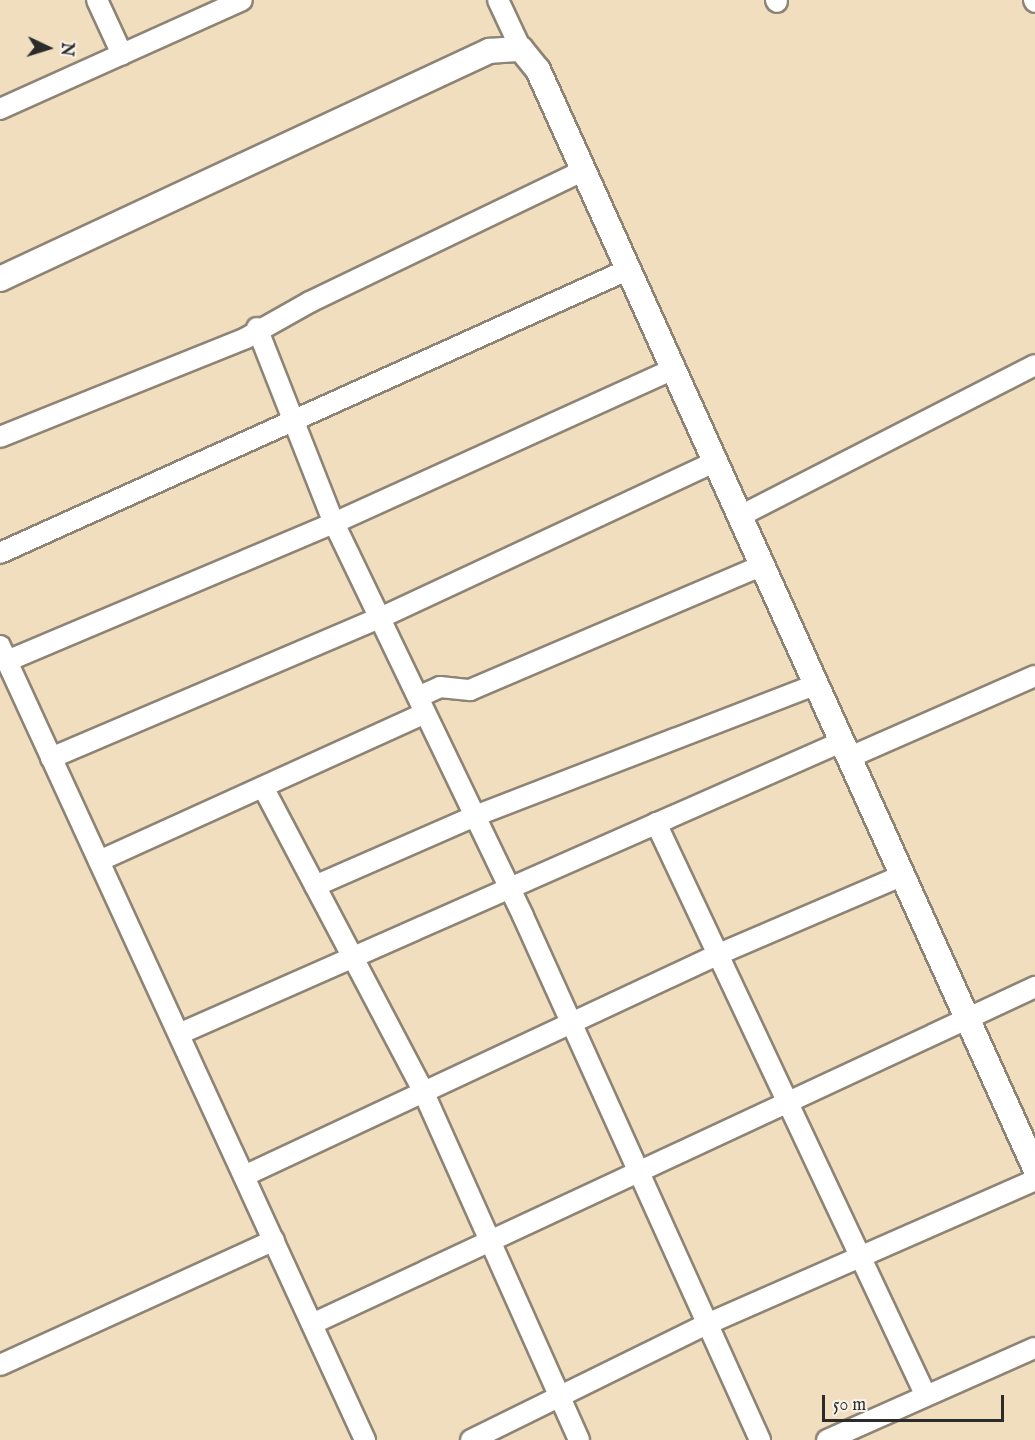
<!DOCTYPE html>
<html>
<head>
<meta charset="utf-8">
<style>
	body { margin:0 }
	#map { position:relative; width:1035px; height:1440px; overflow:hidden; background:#f1debf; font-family:"IM FELL English",serif }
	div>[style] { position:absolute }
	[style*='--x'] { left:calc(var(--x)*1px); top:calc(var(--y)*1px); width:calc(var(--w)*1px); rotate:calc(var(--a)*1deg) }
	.roads { filter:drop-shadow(2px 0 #8e8475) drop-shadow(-2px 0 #8e8475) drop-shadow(0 2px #8e8475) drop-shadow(0 -2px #8e8475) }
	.minor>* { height:20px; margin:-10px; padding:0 10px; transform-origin:10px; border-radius:10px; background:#fff }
	.tertiary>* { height:24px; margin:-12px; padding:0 12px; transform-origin:12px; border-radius:12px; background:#fff }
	span { translate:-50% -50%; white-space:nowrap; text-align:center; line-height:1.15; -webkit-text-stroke:5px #f7f3e8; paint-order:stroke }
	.north { position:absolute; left:18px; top:18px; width:60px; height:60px; -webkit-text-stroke:4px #f7f3e8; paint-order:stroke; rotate:94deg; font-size:16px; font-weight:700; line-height:24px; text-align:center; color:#2b2b2b }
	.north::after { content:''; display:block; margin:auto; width:21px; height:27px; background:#2b2b2b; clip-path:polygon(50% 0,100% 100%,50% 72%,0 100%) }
	.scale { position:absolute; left:822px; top:1395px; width:182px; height:27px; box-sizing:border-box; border:3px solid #2b2b2b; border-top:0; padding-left:8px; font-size:18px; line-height:21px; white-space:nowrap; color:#2b2b2b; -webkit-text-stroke:4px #f7f3e8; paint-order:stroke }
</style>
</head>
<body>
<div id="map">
	<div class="roads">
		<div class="minor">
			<div style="--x:97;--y:0;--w:60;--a:65.2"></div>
			<div style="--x:498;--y:0;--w:54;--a:64.9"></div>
			<div style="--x:776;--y:0;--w:2;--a:63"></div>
			<div style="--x:1034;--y:0;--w:2;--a:63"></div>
			<div style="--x:0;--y:109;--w:265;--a:-24.2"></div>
			<div style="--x:257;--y:328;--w:210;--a:68.5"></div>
			<div style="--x:334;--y:523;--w:436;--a:64.3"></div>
			<div style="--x:523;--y:916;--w:575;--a:65.66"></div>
			<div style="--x:0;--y:437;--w:265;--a:-21.9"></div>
			<div style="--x:246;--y:338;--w:73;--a:-29.4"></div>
			<div style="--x:310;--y:302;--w:302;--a:-25.7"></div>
			<div style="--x:740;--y:516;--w:331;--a:-27.1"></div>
			<div style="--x:0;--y:553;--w:688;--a:-24.29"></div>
			<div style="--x:0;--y:646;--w:874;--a:65.31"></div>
			<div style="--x:7;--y:661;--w:355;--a:-22.9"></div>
			<div style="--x:334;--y:523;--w:371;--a:-24.4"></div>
			<div style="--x:418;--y:697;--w:24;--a:-24"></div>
			<div style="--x:440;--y:687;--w:30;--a:6"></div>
			<div style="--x:470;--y:690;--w:319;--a:-23.1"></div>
			<div style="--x:51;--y:758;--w:358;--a:-23.1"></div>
			<div style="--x:380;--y:618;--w:369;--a:-25"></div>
			<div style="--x:848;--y:758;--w:204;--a:-23.7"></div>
			<div style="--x:263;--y:787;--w:344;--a:62.2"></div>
			<div style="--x:423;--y:1091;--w:382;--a:65.9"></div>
			<div style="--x:656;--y:823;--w:633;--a:64.77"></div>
			<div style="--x:99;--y:861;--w:358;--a:-24.4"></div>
			<div style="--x:315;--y:886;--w:175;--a:-23.6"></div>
			<div style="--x:475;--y:816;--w:364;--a:-21.1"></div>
			<div style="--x:179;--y:1034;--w:724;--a:-23.8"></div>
			<div style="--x:244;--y:1176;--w:524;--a:-25.05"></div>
			<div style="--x:719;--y:954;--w:198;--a:-23.2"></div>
			<div style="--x:312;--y:1324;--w:798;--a:-24.99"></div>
			<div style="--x:0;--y:1365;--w:301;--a:-24.5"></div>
			<div style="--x:471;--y:1440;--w:261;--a:-26.2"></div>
			<div style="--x:705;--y:1325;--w:360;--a:-23.7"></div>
			<div style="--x:827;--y:1440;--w:227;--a:-23.9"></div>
		</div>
		<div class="tertiary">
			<div style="--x:0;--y:279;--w:540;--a:-25"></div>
			<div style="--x:489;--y:51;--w:32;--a:-4"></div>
			<div style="--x:521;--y:49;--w:27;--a:51"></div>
			<div style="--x:538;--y:70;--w:1205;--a:65.65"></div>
		</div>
	</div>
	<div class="north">N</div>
	<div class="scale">50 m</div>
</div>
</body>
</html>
